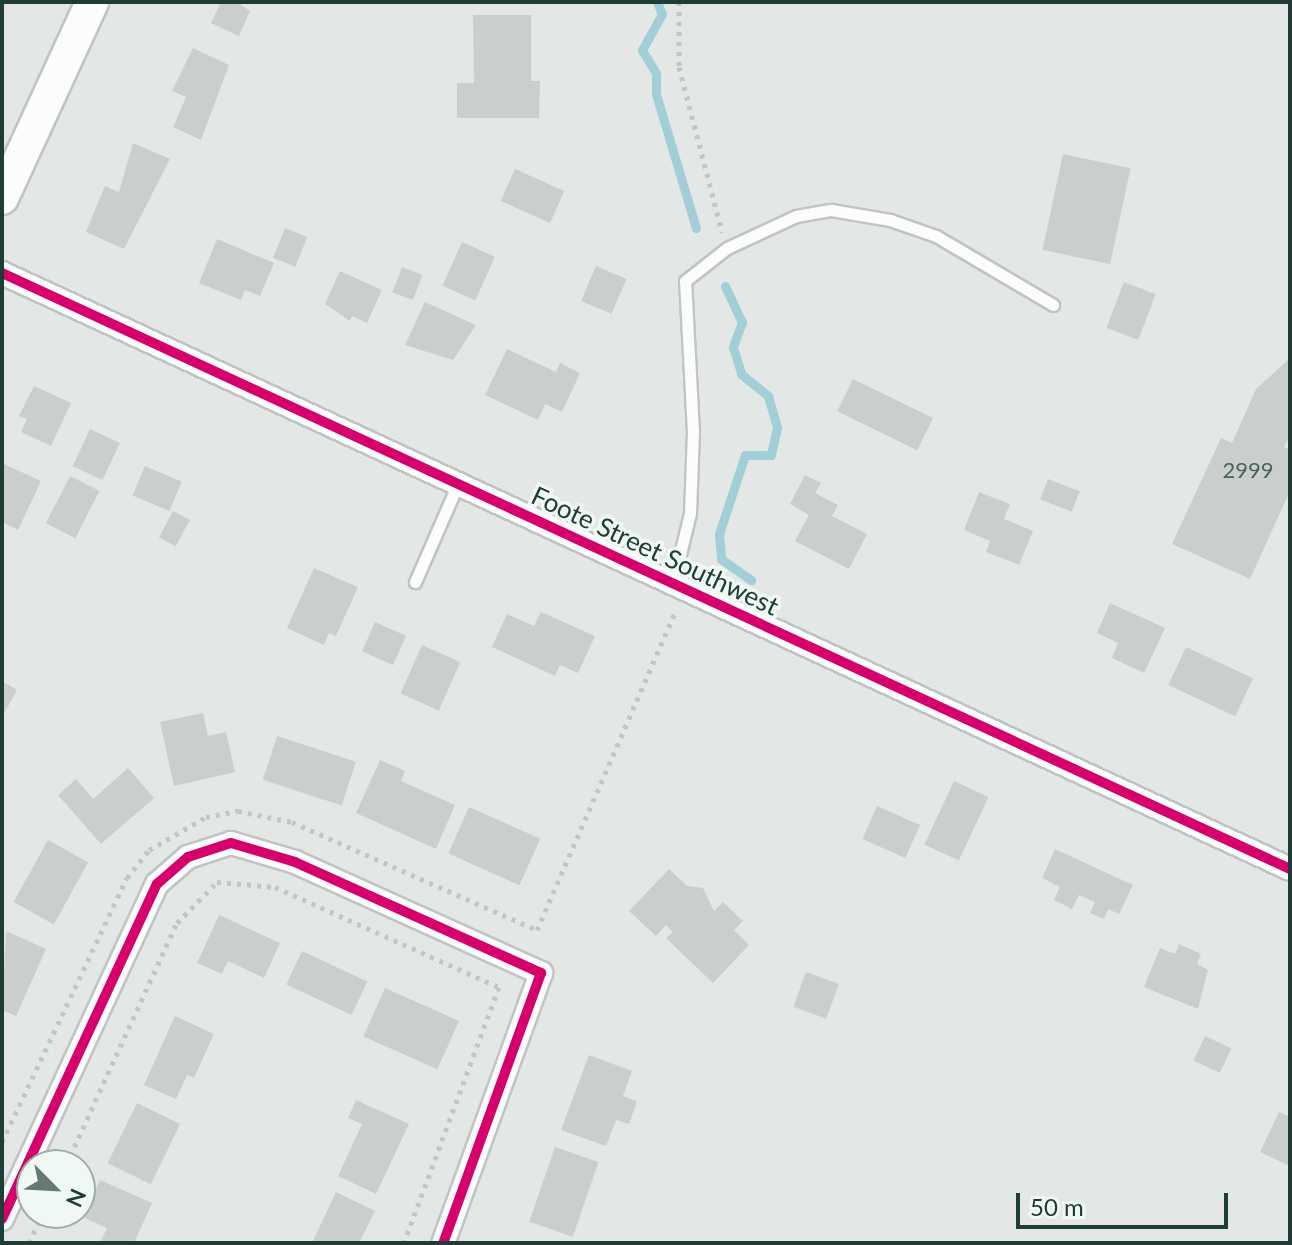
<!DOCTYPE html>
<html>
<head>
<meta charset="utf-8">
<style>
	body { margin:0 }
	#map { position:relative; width:1292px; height:1245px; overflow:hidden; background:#e3e8e6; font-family:Lato,sans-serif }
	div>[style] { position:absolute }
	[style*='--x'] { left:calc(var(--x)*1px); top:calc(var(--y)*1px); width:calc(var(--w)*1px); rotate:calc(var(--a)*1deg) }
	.stream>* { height:9px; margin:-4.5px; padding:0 4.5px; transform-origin:4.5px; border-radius:4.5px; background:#a2ced8 }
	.building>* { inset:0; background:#cacfcd; transform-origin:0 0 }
	.path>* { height:5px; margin-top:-2.5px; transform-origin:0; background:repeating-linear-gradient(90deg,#c0c8c6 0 4px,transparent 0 10px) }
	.roads { filter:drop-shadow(2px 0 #c0c5c3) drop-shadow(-2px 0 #c0c5c3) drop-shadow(0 2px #c0c5c3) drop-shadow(0 -2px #c0c5c3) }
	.lane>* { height:11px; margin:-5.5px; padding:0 5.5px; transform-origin:5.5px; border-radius:5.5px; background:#fbfcfb }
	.street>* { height:22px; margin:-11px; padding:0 11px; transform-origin:11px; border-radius:11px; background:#fbfcfb }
	.secondary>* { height:32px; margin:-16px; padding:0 16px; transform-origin:16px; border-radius:16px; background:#fbfcfb }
	.cycleway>* { height:10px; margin:-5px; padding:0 5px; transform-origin:5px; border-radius:5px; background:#d6006c }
	span { translate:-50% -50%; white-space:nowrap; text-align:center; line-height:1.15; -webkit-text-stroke:7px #f0f8f4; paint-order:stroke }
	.number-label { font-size:22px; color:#4b625c }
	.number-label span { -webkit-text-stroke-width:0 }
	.street-label { font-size:26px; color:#203c36 }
	.frame { position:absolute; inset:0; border:4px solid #203c36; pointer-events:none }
	.north { position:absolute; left:16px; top:1149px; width:80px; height:80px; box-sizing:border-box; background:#f0f8f4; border:2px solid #9dada8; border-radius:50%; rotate:114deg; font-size:22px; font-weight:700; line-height:32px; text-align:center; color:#203c36 }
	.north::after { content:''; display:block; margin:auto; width:28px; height:36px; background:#647874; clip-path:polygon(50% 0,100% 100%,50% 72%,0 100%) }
	.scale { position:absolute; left:1016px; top:1193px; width:212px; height:36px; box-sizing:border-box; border:4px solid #203c36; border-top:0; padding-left:10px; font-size:24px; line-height:28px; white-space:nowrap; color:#203c36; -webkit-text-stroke:6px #f0f8f4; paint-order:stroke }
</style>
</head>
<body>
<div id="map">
	<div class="stream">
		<div style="--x:657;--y:2;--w:13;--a:67"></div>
		<div style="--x:662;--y:14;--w:41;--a:119.1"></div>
		<div style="--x:642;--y:50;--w:27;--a:59"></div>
		<div style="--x:656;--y:73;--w:21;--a:90"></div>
		<div style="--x:656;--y:94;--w:140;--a:73.4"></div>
		<div style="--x:725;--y:286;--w:40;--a:65"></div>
		<div style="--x:742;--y:322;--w:27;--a:110"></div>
		<div style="--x:733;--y:347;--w:28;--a:73"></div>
		<div style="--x:741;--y:374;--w:35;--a:39"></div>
		<div style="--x:768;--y:396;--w:33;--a:74"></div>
		<div style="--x:777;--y:428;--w:28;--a:103"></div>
		<div style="--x:771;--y:455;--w:26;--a:180"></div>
		<div style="--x:745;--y:455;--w:83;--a:108.2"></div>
		<div style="--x:719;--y:534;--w:25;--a:85"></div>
		<div style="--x:721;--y:559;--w:37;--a:35"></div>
	</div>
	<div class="building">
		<div style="clip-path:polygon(221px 2px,237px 2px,250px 11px,239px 36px,211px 23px)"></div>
		<div style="clip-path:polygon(473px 15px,531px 15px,531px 81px,540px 81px,539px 118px,457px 118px,457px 83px,474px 83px)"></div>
		<div style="clip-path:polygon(193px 48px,229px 65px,201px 140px,173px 127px,186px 97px,172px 91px)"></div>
		<div style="clip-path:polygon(133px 143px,170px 159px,124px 249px,86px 232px,105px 186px,119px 192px)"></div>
		<div style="left:1063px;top:154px;width:69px;height:98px;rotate:12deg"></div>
		<div style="left:515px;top:169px;width:54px;height:35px;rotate:24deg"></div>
		<div style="left:285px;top:228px;width:24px;height:32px;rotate:22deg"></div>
		<div style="clip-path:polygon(217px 239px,274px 263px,260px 296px,245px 290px,241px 300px,199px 283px)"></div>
		<div style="left:462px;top:242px;width:36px;height:48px;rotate:24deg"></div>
		<div style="left:596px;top:266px;width:33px;height:38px;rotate:23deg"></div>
		<div style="left:402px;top:267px;width:22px;height:27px;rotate:21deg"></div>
		<div style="clip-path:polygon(340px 271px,382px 290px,367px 323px,352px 316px,350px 321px,325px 304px)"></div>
		<div style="left:1124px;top:282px;width:34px;height:49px;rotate:21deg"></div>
		<div style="clip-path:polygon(425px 302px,476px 325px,453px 360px,405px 345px)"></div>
		<div style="clip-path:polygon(507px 349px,556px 372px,560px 363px,580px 373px,562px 412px,545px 404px,538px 420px,485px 395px)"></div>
		<div style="clip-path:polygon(1290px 358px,1290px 435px,1284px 447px,1290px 449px,1290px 491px,1250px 579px,1172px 544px,1221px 438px,1232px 443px,1256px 389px)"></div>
		<div style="left:853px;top:379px;width:89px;height:36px;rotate:26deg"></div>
		<div style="clip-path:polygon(34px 386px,71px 403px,51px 446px,21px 432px,27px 419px,19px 416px)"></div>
		<div style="left:90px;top:429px;width:33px;height:41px;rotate:25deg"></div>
		<div style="clip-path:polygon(4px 464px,41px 481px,18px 530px,2px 522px)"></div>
		<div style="left:145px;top:466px;width:40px;height:32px;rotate:23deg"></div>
		<div style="clip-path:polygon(805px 475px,821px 483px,815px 493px,838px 505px,832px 516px,867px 534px,849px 569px,795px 541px,809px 515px,790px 504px)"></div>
		<div style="left:70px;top:476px;width:33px;height:53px;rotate:27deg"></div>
		<div style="left:1048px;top:479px;width:34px;height:22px;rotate:21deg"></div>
		<div style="clip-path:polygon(979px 492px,1010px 504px,1004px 519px,1033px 531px,1019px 565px,986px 552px,990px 541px,964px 530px)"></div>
		<div style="left:173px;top:511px;width:19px;height:30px;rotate:28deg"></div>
		<div style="clip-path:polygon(314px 568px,358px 587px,336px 636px,329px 633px,324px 645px,287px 628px)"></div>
		<div style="clip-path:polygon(1110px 603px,1165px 628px,1144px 673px,1112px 658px,1118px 643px,1097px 633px)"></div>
		<div style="clip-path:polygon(541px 612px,595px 636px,578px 673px,560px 665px,555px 676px,492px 647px,507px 614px,534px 626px)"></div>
		<div style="left:375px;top:622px;width:34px;height:32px;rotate:24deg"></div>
		<div style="left:422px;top:645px;width:42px;height:53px;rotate:24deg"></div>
		<div style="left:1186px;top:647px;width:74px;height:42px;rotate:25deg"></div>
		<div style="clip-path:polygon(2px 681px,17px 690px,2px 717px)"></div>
		<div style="clip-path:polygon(203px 713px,208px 736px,226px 732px,235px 772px,174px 786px,160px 722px)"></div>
		<div style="left:277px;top:736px;width:83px;height:46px;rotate:18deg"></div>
		<div style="clip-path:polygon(380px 760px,405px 771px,401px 781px,455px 805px,436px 849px,356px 813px)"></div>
		<div style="clip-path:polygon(128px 768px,154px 798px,101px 844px,58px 795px,76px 779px,93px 799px)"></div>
		<div style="left:954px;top:781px;width:38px;height:70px;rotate:25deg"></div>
		<div style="left:877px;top:806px;width:47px;height:36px;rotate:24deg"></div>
		<div style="left:469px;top:807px;width:78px;height:51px;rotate:24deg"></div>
		<div style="left:48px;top:840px;width:46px;height:71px;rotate:29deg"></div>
		<div style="clip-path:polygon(1055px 849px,1133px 885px,1119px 914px,1108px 909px,1104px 919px,1090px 913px,1095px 902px,1079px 895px,1072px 909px,1054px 900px,1060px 887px,1042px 878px)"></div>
		<div style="clip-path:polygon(669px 869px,687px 886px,703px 888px,714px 911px,723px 902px,743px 921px,734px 930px,749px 945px,713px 983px,666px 938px,673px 932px,666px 925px,656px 936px,629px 911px)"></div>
		<div style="clip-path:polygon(219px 915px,280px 943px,264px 978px,228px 961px,222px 974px,197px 963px)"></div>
		<div style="clip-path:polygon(6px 931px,46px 949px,16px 1016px,2px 1010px)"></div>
		<div style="clip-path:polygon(1179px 944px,1201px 954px,1197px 964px,1208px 970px,1198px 1009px,1144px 987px,1160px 948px,1175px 954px)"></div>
		<div style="left:302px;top:951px;width:72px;height:37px;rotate:25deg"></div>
		<div style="left:806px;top:972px;width:35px;height:37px;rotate:20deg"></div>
		<div style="left:385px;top:988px;width:81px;height:53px;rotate:24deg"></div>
		<div style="clip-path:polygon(175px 1016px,214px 1034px,194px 1078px,187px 1075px,176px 1099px,144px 1085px)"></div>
		<div style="left:1205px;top:1036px;width:29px;height:27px;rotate:25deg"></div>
		<div style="clip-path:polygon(589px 1055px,632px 1071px,623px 1096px,637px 1101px,629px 1124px,616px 1120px,606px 1146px,561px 1130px)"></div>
		<div style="clip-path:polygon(356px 1100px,409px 1124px,376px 1194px,338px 1176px,362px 1124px,348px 1118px)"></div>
		<div style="left:137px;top:1103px;width:48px;height:67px;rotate:26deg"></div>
		<div style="clip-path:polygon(1279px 1112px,1290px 1117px,1290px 1166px,1260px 1152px)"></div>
		<div style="left:555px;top:1147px;width:46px;height:79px;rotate:19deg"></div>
		<div style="clip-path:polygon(100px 1180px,152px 1203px,134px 1243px,100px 1243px,107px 1228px,83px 1217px)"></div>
		<div style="clip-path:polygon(336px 1192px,375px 1211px,359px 1243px,312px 1243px)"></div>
	</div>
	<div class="path">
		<div style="--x:679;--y:2;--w:65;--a:90"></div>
		<div style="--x:679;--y:67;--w:171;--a:75.4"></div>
		<div style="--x:2;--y:1142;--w:292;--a:-64.7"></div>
		<div style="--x:127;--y:878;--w:36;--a:-52"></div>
		<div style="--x:149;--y:850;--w:66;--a:-30.1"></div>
		<div style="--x:206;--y:817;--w:33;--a:-11"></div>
		<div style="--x:238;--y:811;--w:55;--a:11.5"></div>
		<div style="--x:292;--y:822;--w:268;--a:23.8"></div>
		<div style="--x:537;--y:930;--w:347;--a:-66.5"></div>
		<div style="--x:66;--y:1165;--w:266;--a:-65.4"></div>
		<div style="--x:177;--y:923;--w:57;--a:-45.7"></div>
		<div style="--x:217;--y:882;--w:58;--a:4.9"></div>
		<div style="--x:275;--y:887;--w:245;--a:24.1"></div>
		<div style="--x:499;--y:987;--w:273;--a:110.4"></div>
		<div style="--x:29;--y:1243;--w:33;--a:-65"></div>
	</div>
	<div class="roads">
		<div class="lane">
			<div style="--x:415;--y:582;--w:105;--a:-66.4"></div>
			<div style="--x:673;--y:583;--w:72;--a:-76.3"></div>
			<div style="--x:690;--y:513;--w:81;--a:-87.9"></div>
			<div style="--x:693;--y:432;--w:151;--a:-93"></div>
			<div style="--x:685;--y:281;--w:53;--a:-38.2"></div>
			<div style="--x:727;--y:248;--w:76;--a:-24.9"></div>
			<div style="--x:796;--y:216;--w:36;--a:-10"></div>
			<div style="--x:831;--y:210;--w:60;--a:9.6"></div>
			<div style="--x:890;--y:220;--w:49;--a:19.2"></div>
			<div style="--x:936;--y:236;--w:136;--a:30.5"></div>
		</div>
		<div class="street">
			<div style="--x:2;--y:273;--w:1419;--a:24.83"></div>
			<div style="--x:2;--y:1219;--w:369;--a:-65.2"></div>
			<div style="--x:157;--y:884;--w:41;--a:-41.1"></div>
			<div style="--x:188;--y:857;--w:45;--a:-18"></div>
			<div style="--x:231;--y:843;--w:67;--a:16.5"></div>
			<div style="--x:295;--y:862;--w:270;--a:24.3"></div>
			<div style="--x:541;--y:973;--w:287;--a:109.9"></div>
		</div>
		<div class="secondary">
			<div style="--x:2;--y:198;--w:216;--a:-65.3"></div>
		</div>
	</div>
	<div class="cycleway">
		<div style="--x:2;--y:273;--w:1419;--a:24.83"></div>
		<div style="--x:2;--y:1219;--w:369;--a:-65.2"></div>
		<div style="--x:157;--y:884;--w:41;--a:-41.1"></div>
		<div style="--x:188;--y:857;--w:45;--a:-18"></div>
		<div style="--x:231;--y:843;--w:67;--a:16.5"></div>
		<div style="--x:295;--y:862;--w:270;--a:24.3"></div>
		<div style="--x:541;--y:973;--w:287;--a:109.9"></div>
	</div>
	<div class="number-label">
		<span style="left:1248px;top:470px">2999</span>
	</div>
	<div class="street-label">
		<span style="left:655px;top:551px;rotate:25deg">Foote Street Southwest</span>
	</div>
	<div class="frame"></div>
	<div class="north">N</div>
	<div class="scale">50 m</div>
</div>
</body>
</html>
